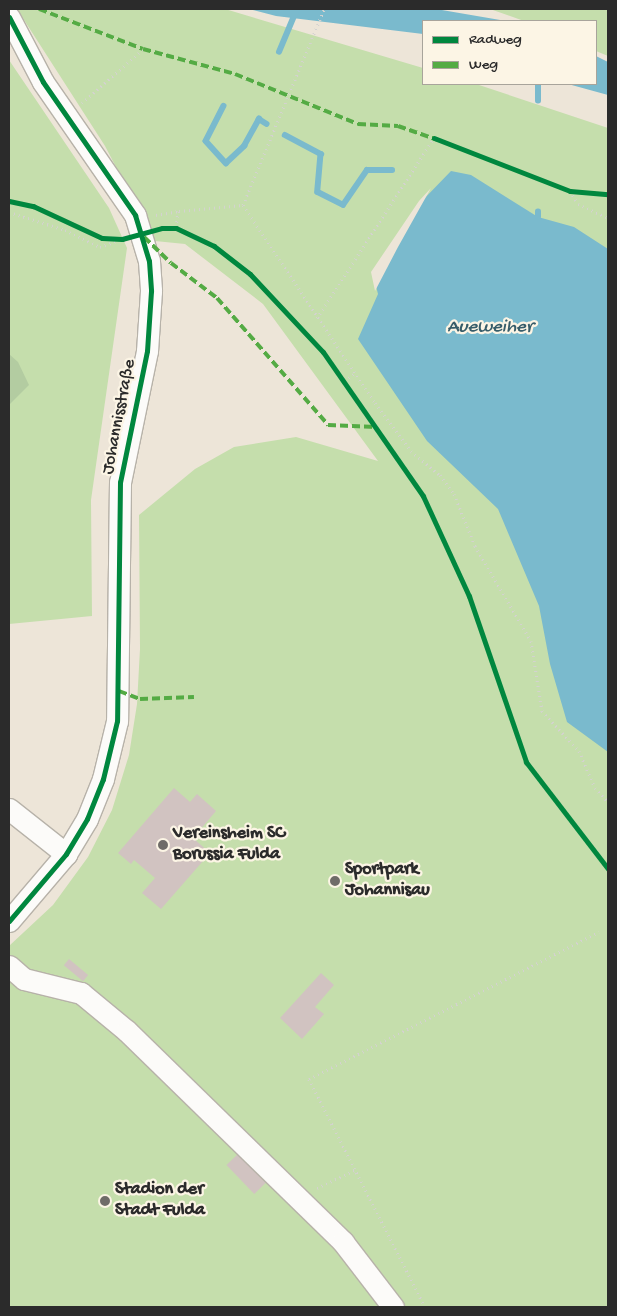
<!DOCTYPE html>
<html>
<head>
<meta charset="utf-8">
<style>
	body { margin:0 }
	#map { position:relative; width:617px; height:1316px; overflow:hidden; background:#ede5d8; font-family:"Gochi Hand",sans-serif }
	div>[style] { position:absolute }
	[style*='--x'] { left:calc(var(--x)*1px); top:calc(var(--y)*1px); width:calc(var(--w)*1px); rotate:calc(var(--a)*1deg) }
	.green>* { inset:0; background:#c5deac }
	.forest>* { inset:0; background:#b3cca1 }
	.water>* { inset:0; background:#7abacd }
	.pier>* { inset:0; background:#ede5d8 }
	.stream>* { height:5.5px; margin:-2.75px; padding:0 2.75px; transform-origin:2.75px; border-radius:2.75px; background:#7abacd }
	.building>* { inset:0; background:#d1c3c1; transform-origin:0 0 }
	.path>* { height:3px; margin-top:-1.5px; transform-origin:0; background:repeating-linear-gradient(90deg,#d4d2d0 0 1px,transparent 0 5px) }
	.roads { filter:drop-shadow(1px 0 #b7b2a9) drop-shadow(-1px 0 #b7b2a9) drop-shadow(0 1px #b7b2a9) drop-shadow(0 -1px #b7b2a9) }
	.minor>* { height:21px; margin:-10.5px; padding:0 10.5px; transform-origin:10.5px; border-radius:10.5px; background:#fcfbf9 }
	.quiet>* { height:4px; margin-top:-2px; transform-origin:0; background:repeating-linear-gradient(90deg,#54ab44 0 8px,transparent 0 12px) }
	.cycleway>* { height:5px; margin:-2.5px; padding:0 2.5px; transform-origin:2.5px; border-radius:2.5px; background:#00873e }
	.dots>* { width:14px; height:14px; translate:-50% -50%; box-sizing:border-box; border:2px solid #fcf5e5; border-radius:50% }
	span { translate:-50% -50%; white-space:nowrap; text-align:center; line-height:1.15; -webkit-text-stroke:4.5px #fcf5e5; paint-order:stroke }
	.street-label { font-size:18px; color:#2b2b2b }
	.poi-label { font-size:18px; color:#2b2b2b; font-weight:700 }
	.left { translate:0 -50%; text-align:left }
	.water-label { font-size:19px; color:#375d6a; font-style:italic }
	.frame { position:absolute; inset:0; border:10px solid #2b2b2b; pointer-events:none }
	.legend { position:absolute; left:422px; top:20px; width:175px; height:65px; box-sizing:border-box; background:#fcf5e5; border:1px solid #a8a49b; margin:0; padding:6px 9px; list-style:none; font-size:15px; color:#2b2b2b }
	.legend li { display:flex; align-items:center; gap:10px; height:25px }
	.legend b { width:25px; border:1px solid #a8a49b }
</style>
</head>
<body>
<div id="map">
	<div class="green">
		<div style="clip-path:polygon(17px 9px,225px 9px,423px 68px,423px 84px,476px 84px,608px 128px,608px 1307px,9px 1307px,9px 946px,53px 905px,88px 857px,112px 810px,129px 755px,137px 704px,140px 649px,139px 515px,195px 469px,234px 447px,296px 437px,378px 461px,263px 304px,185px 244px,155px 241px,105px 146px)"></div>
		<div style="clip-path:polygon(490px 9px,608px 9px,608px 56px,596px 51px,596px 21px,524px 21px)"></div>
		<div style="clip-path:polygon(9px 60px,109px 208px,127px 248px,91px 500px,92px 616px,9px 624px)"></div>
	</div>
	<div class="forest">
		<div style="clip-path:polygon(9px 354px,18px 362px,29px 385px,9px 405px)"></div>
	</div>
	<div class="water">
		<div style="clip-path:polygon(249px 9px,436px 9px,506px 21px,423px 21px,423px 34px,276px 16px)"></div>
		<div style="clip-path:polygon(596px 56px,608px 62px,608px 95px,568px 84px,596px 84px)"></div>
		<div style="clip-path:polygon(451px 171px,471px 175px,538px 217px,574px 227px,608px 249px,608px 752px,567px 722px,550px 664px,539px 606px,498px 509px,427px 441px,358px 339px,378px 294px,373px 274px,421px 202px)"></div>
	</div>
	<div class="pier">
		<div style="clip-path:polygon(431px 188px,398px 247px,375px 291px,371px 272px,419px 201px)"></div>
	</div>
	<div class="stream">
		<div style="--x:279;--y:52;--w:47;--a:-67.3"></div>
		<div style="--x:538;--y:101;--w:17;--a:-90"></div>
		<div style="--x:224;--y:106;--w:39;--a:117"></div>
		<div style="--x:206;--y:141;--w:30;--a:48"></div>
		<div style="--x:226;--y:163;--w:25;--a:-43"></div>
		<div style="--x:244;--y:146;--w:31;--a:-61"></div>
		<div style="--x:259;--y:119;--w:9;--a:32"></div>
		<div style="--x:285;--y:135;--w:41;--a:27.8"></div>
		<div style="--x:321;--y:154;--w:38;--a:95"></div>
		<div style="--x:318;--y:192;--w:28;--a:27"></div>
		<div style="--x:343;--y:205;--w:42;--a:-55.6"></div>
		<div style="--x:367;--y:170;--w:25;--a:0"></div>
		<div style="--x:538;--y:217;--w:5;--a:-90"></div>
	</div>
	<div class="building">
		<div style="clip-path:polygon(174px 788px,190px 802px,197px 794px,216px 811px,193px 838px,210px 853px,161px 909px,142px 893px,155px 878px,134px 860px,131px 864px,118px 853px)"></div>
		<div style="left:69px;top:959px;width:25px;height:8px;rotate:40deg"></div>
		<div style="clip-path:polygon(321px 973px,334px 985px,315px 1007px,324px 1014px,302px 1039px,280px 1018px)"></div>
		<div style="left:238px;top:1154px;width:40px;height:16px;rotate:46deg"></div>
	</div>
	<div class="path">
		<div style="--x:82;--y:103;--w:81;--a:-41.5"></div>
		<div style="--x:570;--y:191;--w:15;--a:58"></div>
		<div style="--x:578;--y:204;--w:33;--a:25"></div>
		<div style="--x:243;--y:205;--w:238;--a:56.3"></div>
		<div style="--x:375;--y:403;--w:60;--a:53.1"></div>
		<div style="--x:411;--y:451;--w:38;--a:40"></div>
		<div style="--x:440;--y:475;--w:24;--a:54"></div>
		<div style="--x:454;--y:494;--w:56;--a:68"></div>
		<div style="--x:475;--y:546;--w:110;--a:59.5"></div>
		<div style="--x:531;--y:641;--w:71;--a:81.1"></div>
		<div style="--x:542;--y:711;--w:54;--a:47.2"></div>
		<div style="--x:579;--y:751;--w:40;--a:66.6"></div>
		<div style="--x:595;--y:788;--w:19;--a:47"></div>
		<div style="--x:243;--y:205;--w:212;--a:-67.5"></div>
		<div style="--x:179;--y:211;--w:64;--a:-5.4"></div>
		<div style="--x:9;--y:212;--w:59;--a:17.8"></div>
		<div style="--x:65;--y:230;--w:39;--a:26"></div>
		<div style="--x:100;--y:247;--w:23;--a:-20"></div>
		<div style="--x:156;--y:215;--w:22;--a:-10"></div>
		<div style="--x:178;--y:211;--w:17;--a:97"></div>
		<div style="--x:317;--y:318;--w:215;--a:-57"></div>
		<div style="--x:345;--y:381;--w:11;--a:-38"></div>
		<div style="--x:317;--y:1188;--w:42;--a:-25.3"></div>
		<div style="--x:425;--y:1307;--w:256;--a:-117"></div>
		<div style="--x:309;--y:1079;--w:325;--a:-26.9"></div>
	</div>
	<div class="roads">
		<div class="minor">
			<div style="--x:9;--y:17;--w:73;--a:62.4"></div>
			<div style="--x:43;--y:82;--w:162;--a:55.3"></div>
			<div style="--x:135;--y:215;--w:48;--a:73.1"></div>
			<div style="--x:149;--y:261;--w:30;--a:86"></div>
			<div style="--x:151;--y:291;--w:60;--a:93.8"></div>
			<div style="--x:147;--y:351;--w:134;--a:101.6"></div>
			<div style="--x:120;--y:482;--w:239;--a:90.7"></div>
			<div style="--x:117;--y:721;--w:60;--a:103.6"></div>
			<div style="--x:103;--y:779;--w:43;--a:111.8"></div>
			<div style="--x:87;--y:819;--w:41;--a:121"></div>
			<div style="--x:66;--y:854;--w:88;--a:130.4"></div>
			<div style="--x:9;--y:809;--w:73;--a:38.3"></div>
			<div style="--x:9;--y:966;--w:20;--a:41"></div>
			<div style="--x:24;--y:979;--w:59;--a:13.8"></div>
			<div style="--x:81;--y:993;--w:60;--a:39.6"></div>
			<div style="--x:127;--y:1031;--w:302;--a:44.3"></div>
			<div style="--x:343;--y:1242;--w:82;--a:52.4"></div>
		</div>
	</div>
	<div class="quiet">
		<div style="--x:39;--y:9;--w:111;--a:21"></div>
		<div style="--x:143;--y:49;--w:95;--a:15.2"></div>
		<div style="--x:235;--y:74;--w:133;--a:22.1"></div>
		<div style="--x:358;--y:124;--w:40;--a:2.9"></div>
		<div style="--x:398;--y:126;--w:42;--a:19.3"></div>
		<div style="--x:607;--y:9;--w:1;--a:0"></div>
		<div style="--x:144;--y:237;--w:37;--a:44"></div>
		<div style="--x:171;--y:263;--w:58;--a:37.3"></div>
		<div style="--x:217;--y:298;--w:169;--a:48.8"></div>
		<div style="--x:328;--y:425;--w:48;--a:2.4"></div>
		<div style="--x:119;--y:691;--w:22;--a:21"></div>
		<div style="--x:140;--y:699;--w:54;--a:-2.1"></div>
	</div>
	<div class="cycleway">
		<div style="--x:9;--y:17;--w:73;--a:62.4"></div>
		<div style="--x:43;--y:82;--w:162;--a:55.3"></div>
		<div style="--x:135;--y:215;--w:48;--a:73.1"></div>
		<div style="--x:149;--y:261;--w:30;--a:86"></div>
		<div style="--x:151;--y:291;--w:60;--a:93.8"></div>
		<div style="--x:147;--y:351;--w:134;--a:101.6"></div>
		<div style="--x:120;--y:482;--w:239;--a:90.7"></div>
		<div style="--x:117;--y:721;--w:60;--a:103.6"></div>
		<div style="--x:103;--y:779;--w:43;--a:111.8"></div>
		<div style="--x:87;--y:819;--w:41;--a:121"></div>
		<div style="--x:66;--y:854;--w:88;--a:130.4"></div>
		<div style="--x:434;--y:138;--w:146;--a:21.3"></div>
		<div style="--x:570;--y:191;--w:38;--a:5"></div>
		<div style="--x:9;--y:201;--w:25;--a:12"></div>
		<div style="--x:33;--y:206;--w:76;--a:24.9"></div>
		<div style="--x:102;--y:238;--w:20;--a:3"></div>
		<div style="--x:122;--y:239;--w:41;--a:-15.4"></div>
		<div style="--x:162;--y:228;--w:14;--a:0"></div>
		<div style="--x:176;--y:228;--w:42;--a:25.3"></div>
		<div style="--x:214;--y:246;--w:46;--a:37.9"></div>
		<div style="--x:250;--y:274;--w:107;--a:46.9"></div>
		<div style="--x:323;--y:352;--w:175;--a:55.2"></div>
		<div style="--x:423;--y:496;--w:110;--a:65.3"></div>
		<div style="--x:469;--y:596;--w:176;--a:71"></div>
		<div style="--x:526;--y:762;--w:135;--a:52.5"></div>
	</div>
	<div class="dots">
		<div style="left:163px;top:845px;background:#6f6c68"></div>
		<div style="left:335px;top:881px;background:#6f6c68"></div>
		<div style="left:105px;top:1201px;background:#6f6c68"></div>
	</div>
	<div class="street-label">
		<span style="left:120px;top:417px;rotate:-79deg">Johannisstraße</span>
	</div>
	<div class="poi-label">
		<span class="left" style="left:173px;top:845px">Vereinsheim SC<br>Borussia Fulda</span>
		<span class="left" style="left:345px;top:881px">Sportpark<br>Johannisau</span>
		<span class="left" style="left:115px;top:1201px">Stadion der<br>Stadt Fulda</span>
	</div>
	<div class="water-label">
		<span style="left:490px;top:328px">Aueweiher</span>
	</div>
	<div class="frame"></div>
	<ul class="legend">
	<li><b style="height:6px;background:#00873e"></b>Radweg</li>
	<li><b style="height:6px;background:#54ab44"></b>Weg</li>
	</ul>
</div>
</body>
</html>
